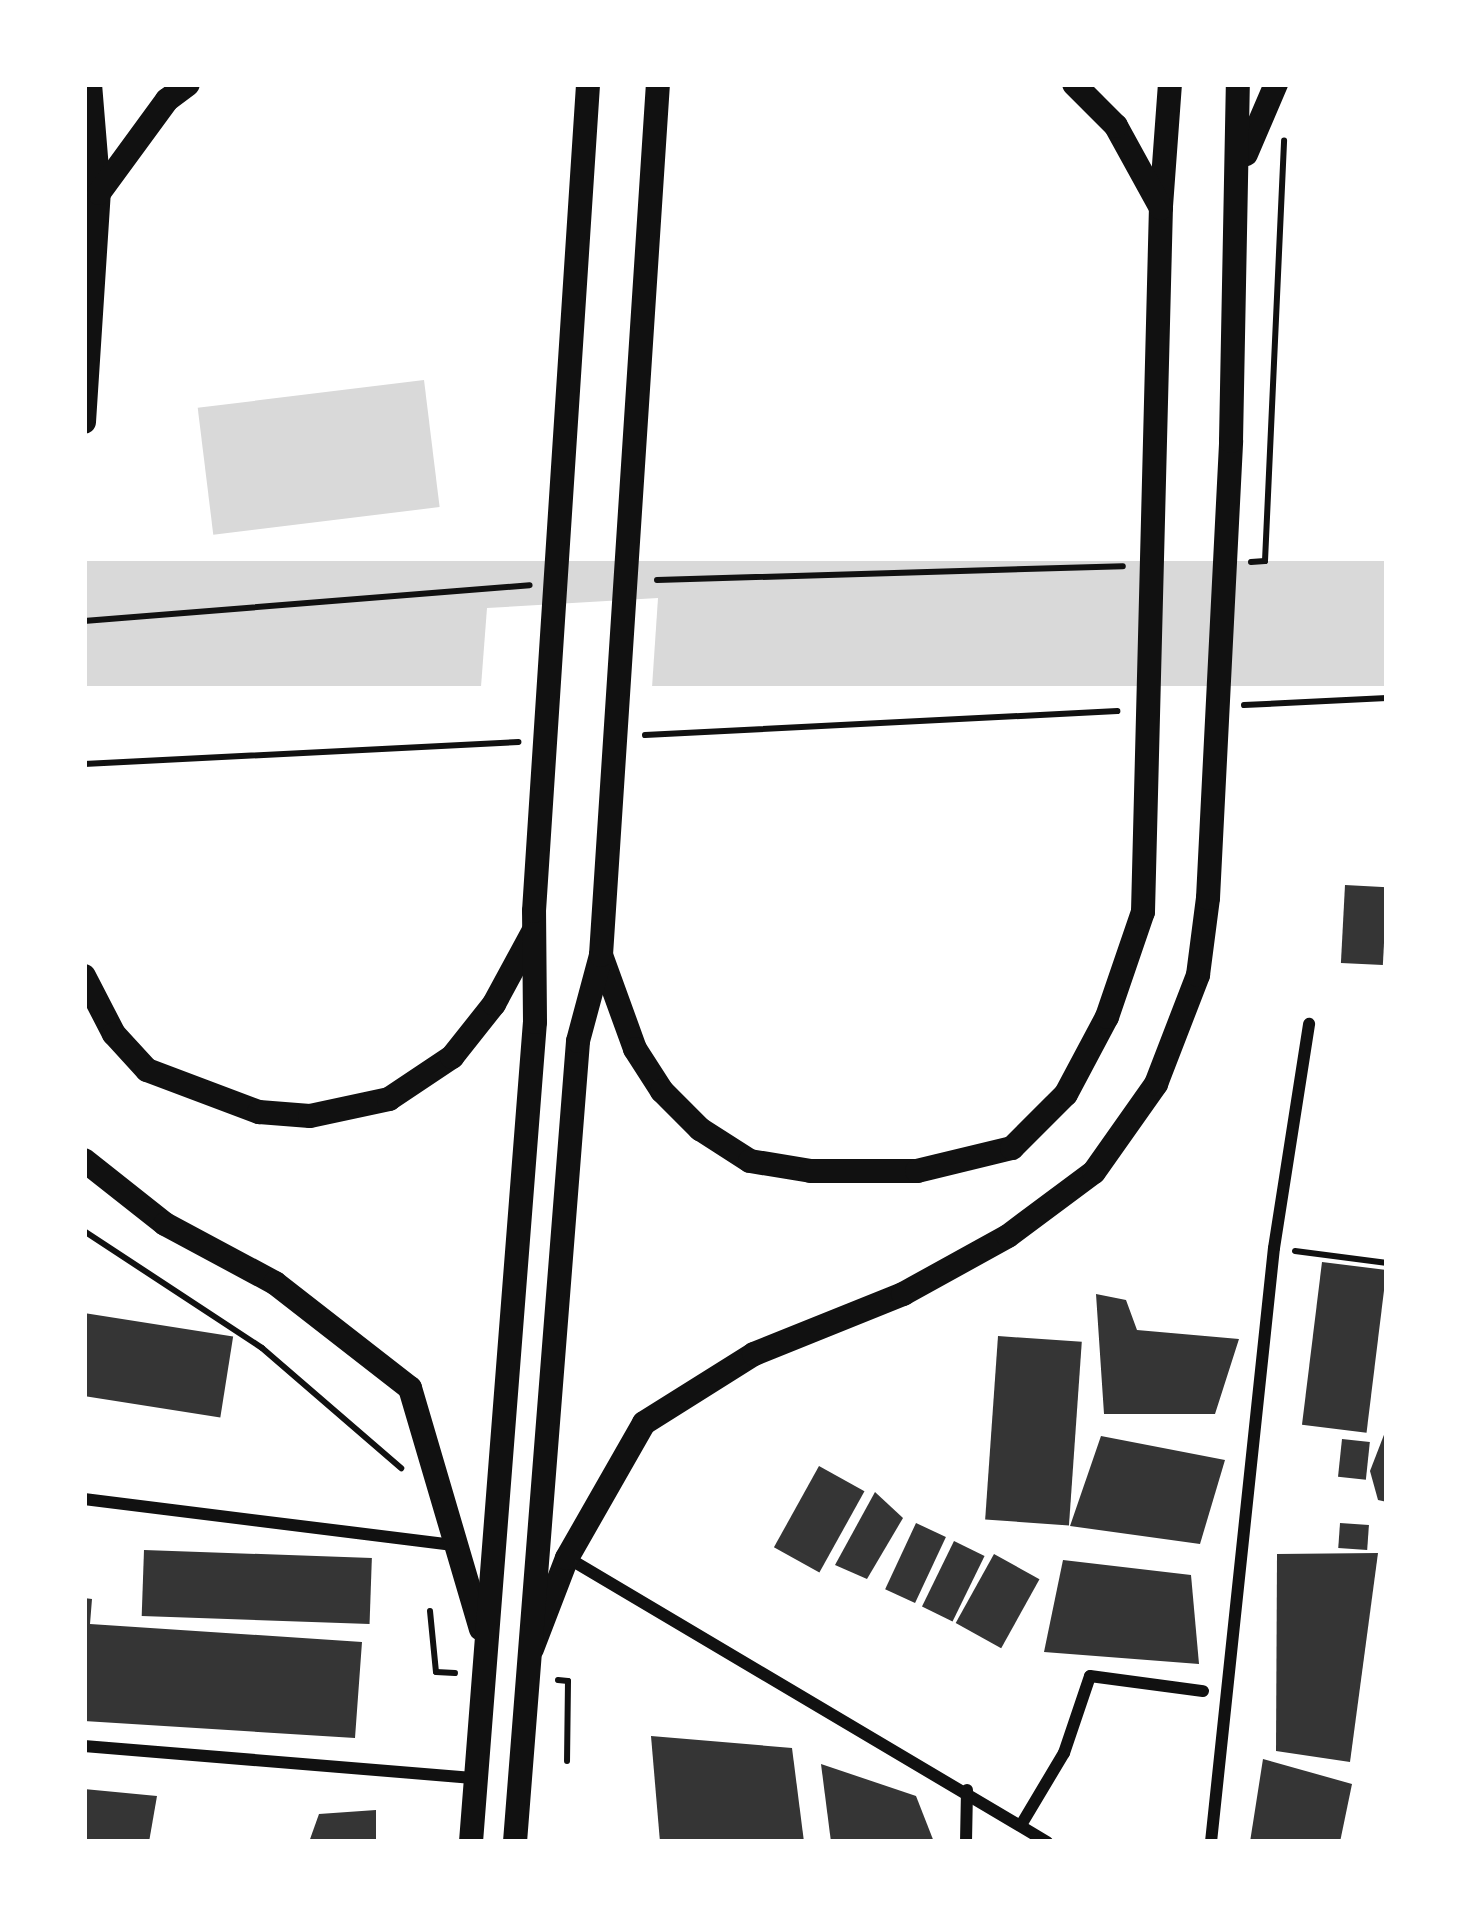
<!DOCTYPE html>
<html>
<head>
<meta charset="utf-8">
<style>
	body { margin:0 }
	#map { position:relative; width:1471px; height:1926px; overflow:hidden; background:#fff; font-family:Cabin,sans-serif }
	div>[style] { position:absolute }
	[style*='--x'] { left:calc(var(--x)*1px); top:calc(var(--y)*1px); width:calc(var(--w)*1px); rotate:calc(var(--a)*1deg) }
	.water>* { inset:0; background:#d9d9d9; transform-origin:0 0 }
	.pier>* { inset:0; background:#fff }
	.building>* { inset:0; background:#353535; transform-origin:0 0 }
	.path>* { height:6px; margin:-3px; padding:0 3px; transform-origin:3px; border-radius:3px; background:#111 }
	.minor>* { height:12px; margin:-6px; padding:0 6px; transform-origin:6px; border-radius:6px; background:#111 }
	.primary>* { height:24px; margin:-12px; padding:0 12px; transform-origin:12px; border-radius:12px; background:#111 }
	span { translate:-50% -50%; white-space:nowrap; text-align:center; line-height:1.15; -webkit-text-stroke:12px #fff; paint-order:stroke }
	.frame { position:absolute; inset:0; border:87px solid #fff; pointer-events:none }
</style>
</head>
<body>
<div id="map">
	<div class="water">
		<div style="left:424px;top:380px;width:128px;height:228px;rotate:83deg"></div>
		<div style="left:1387px;top:561px;width:125px;height:1305px;rotate:90deg"></div>
	</div>
	<div class="pier">
		<div style="clip-path:polygon(658px 598px,649px 732px,477px 739px,487px 608px)"></div>
	</div>
	<div class="building">
		<div style="left:1345px;top:885px;width:42px;height:78px;rotate:3deg"></div>
		<div style="left:1322px;top:1262px;width:65px;height:164px;rotate:7deg"></div>
		<div style="clip-path:polygon(1096px 1294px,1126px 1300px,1137px 1330px,1239px 1339px,1215px 1414px,1104px 1414px)"></div>
		<div style="left:84px;top:1313px;width:151px;height:82px;rotate:9deg"></div>
		<div style="left:998px;top:1336px;width:84px;height:184px;rotate:4deg"></div>
		<div style="clip-path:polygon(1387px 1427px,1387px 1502px,1378px 1500px,1370px 1471px)"></div>
		<div style="clip-path:polygon(1101px 1436px,1225px 1460px,1200px 1544px,1070px 1526px)"></div>
		<div style="left:1342px;top:1439px;width:28px;height:38px;rotate:6deg"></div>
		<div style="left:819px;top:1466px;width:52px;height:93px;rotate:29deg"></div>
		<div style="clip-path:polygon(875px 1492px,903px 1518px,867px 1579px,835px 1565px)"></div>
		<div style="left:916px;top:1523px;width:33px;height:73px;rotate:25deg"></div>
		<div style="left:1340px;top:1523px;width:29px;height:25px;rotate:4deg"></div>
		<div style="left:954px;top:1541px;width:34px;height:73px;rotate:26deg"></div>
		<div style="left:144px;top:1550px;width:228px;height:66px;rotate:2deg"></div>
		<div style="clip-path:polygon(1378px 1553px,1350px 1762px,1276px 1751px,1277px 1554px)"></div>
		<div style="left:994px;top:1554px;width:52px;height:79px;rotate:29deg"></div>
		<div style="clip-path:polygon(1063px 1560px,1191px 1575px,1199px 1664px,1044px 1652px)"></div>
		<div style="clip-path:polygon(84px 1598px,92px 1599px,90px 1624px,362px 1642px,355px 1738px,84px 1721px)"></div>
		<div style="clip-path:polygon(651px 1736px,792px 1748px,804px 1842px,660px 1842px)"></div>
		<div style="clip-path:polygon(1263px 1759px,1352px 1784px,1340px 1842px,1250px 1842px)"></div>
		<div style="clip-path:polygon(821px 1764px,916px 1796px,934px 1842px,831px 1842px)"></div>
		<div style="clip-path:polygon(84px 1789px,157px 1796px,149px 1842px,84px 1842px)"></div>
		<div style="clip-path:polygon(376px 1810px,376px 1842px,309px 1842px,319px 1814px)"></div>
	</div>
	<div class="path">
		<div style="--x:1251;--y:562;--w:14;--a:-4"></div>
		<div style="--x:1265;--y:561;--w:421;--a:-87.4"></div>
		<div style="--x:657;--y:580;--w:466;--a:-1.7"></div>
		<div style="--x:84;--y:621;--w:447;--a:-4.6"></div>
		<div style="--x:1244;--y:705;--w:143;--a:-2.8"></div>
		<div style="--x:645;--y:735;--w:473;--a:-2.9"></div>
		<div style="--x:84;--y:764;--w:435;--a:-2.9"></div>
		<div style="--x:84;--y:1231;--w:213;--a:33.3"></div>
		<div style="--x:262;--y:1348;--w:184;--a:40.8"></div>
		<div style="--x:1295;--y:1251;--w:93;--a:7.4"></div>
		<div style="--x:430;--y:1611;--w:61;--a:84.4"></div>
		<div style="--x:436;--y:1672;--w:19;--a:3"></div>
		<div style="--x:558;--y:1680;--w:10;--a:6"></div>
		<div style="--x:568;--y:1681;--w:80;--a:90.7"></div>
	</div>
	<div class="minor">
		<div style="--x:84;--y:1499;--w:378;--a:7.1"></div>
		<div style="--x:568;--y:1558;--w:557;--a:30.66"></div>
		<div style="--x:84;--y:1746;--w:393;--a:4.7"></div>
		<div style="--x:1021;--y:1825;--w:84;--a:-59.2"></div>
		<div style="--x:1064;--y:1753;--w:81;--a:-71.3"></div>
		<div style="--x:1090;--y:1676;--w:114;--a:7.6"></div>
		<div style="--x:966;--y:1842;--w:52;--a:-88.9"></div>
		<div style="--x:1211;--y:1842;--w:597;--a:-83.95"></div>
		<div style="--x:1274;--y:1248;--w:227;--a:-81.1"></div>
	</div>
	<div class="primary">
		<div style="--x:90;--y:84;--w:109;--a:85.3"></div>
		<div style="--x:1246;--y:154;--w:76;--a:-66.8"></div>
		<div style="--x:1161;--y:206;--w:122;--a:-85.8"></div>
		<div style="--x:84;--y:422;--w:229;--a:-86.3"></div>
		<div style="--x:99;--y:193;--w:115;--a:-53.8"></div>
		<div style="--x:167;--y:100;--w:26;--a:-37"></div>
		<div style="--x:601;--y:955;--w:100;--a:70.1"></div>
		<div style="--x:635;--y:1049;--w:50;--a:57.3"></div>
		<div style="--x:662;--y:1091;--w:54;--a:45"></div>
		<div style="--x:700;--y:1129;--w:59;--a:32.6"></div>
		<div style="--x:750;--y:1161;--w:62;--a:9.3"></div>
		<div style="--x:811;--y:1171;--w:106;--a:0"></div>
		<div style="--x:917;--y:1171;--w:98;--a:-13.6"></div>
		<div style="--x:1012;--y:1148;--w:76;--a:-45"></div>
		<div style="--x:1066;--y:1094;--w:87;--a:-62"></div>
		<div style="--x:1107;--y:1017;--w:111;--a:-71.1"></div>
		<div style="--x:1143;--y:912;--w:704;--a:-88.54"></div>
		<div style="--x:1161;--y:208;--w:94;--a:-118.8"></div>
		<div style="--x:1116;--y:126;--w:59;--a:-135"></div>
		<div style="--x:84;--y:976;--w:65;--a:62.7"></div>
		<div style="--x:114;--y:1034;--w:49;--a:47.5"></div>
		<div style="--x:147;--y:1070;--w:120;--a:20.6"></div>
		<div style="--x:259;--y:1112;--w:51;--a:4.5"></div>
		<div style="--x:310;--y:1116;--w:81;--a:-12.1"></div>
		<div style="--x:389;--y:1099;--w:76;--a:-33.7"></div>
		<div style="--x:452;--y:1057;--w:68;--a:-51.6"></div>
		<div style="--x:494;--y:1004;--w:82;--a:-61.6"></div>
		<div style="--x:84;--y:1160;--w:103;--a:38.3"></div>
		<div style="--x:165;--y:1224;--w:125;--a:28.2"></div>
		<div style="--x:275;--y:1283;--w:171;--a:37.9"></div>
		<div style="--x:410;--y:1388;--w:251;--a:73.6"></div>
		<div style="--x:532;--y:1649;--w:97;--a:-69"></div>
		<div style="--x:567;--y:1558;--w:155;--a:-60.3"></div>
		<div style="--x:644;--y:1423;--w:130;--a:-32.1"></div>
		<div style="--x:754;--y:1354;--w:161;--a:-21.9"></div>
		<div style="--x:903;--y:1294;--w:120;--a:-28.9"></div>
		<div style="--x:1008;--y:1236;--w:107;--a:-36.7"></div>
		<div style="--x:1094;--y:1172;--w:108;--a:-54.8"></div>
		<div style="--x:1156;--y:1084;--w:117;--a:-68.9"></div>
		<div style="--x:1198;--y:975;--w:78;--a:-82.6"></div>
		<div style="--x:1208;--y:898;--w:458;--a:-87.1"></div>
		<div style="--x:1231;--y:441;--w:357;--a:-88.9"></div>
		<div style="--x:471;--y:1842;--w:822;--a:-85.54"></div>
		<div style="--x:535;--y:1022;--w:111;--a:-90.5"></div>
		<div style="--x:534;--y:911;--w:829;--a:-86.26"></div>
		<div style="--x:515;--y:1842;--w:803;--a:-85.5"></div>
		<div style="--x:578;--y:1041;--w:89;--a:-75"></div>
		<div style="--x:601;--y:955;--w:873;--a:-86.26"></div>
	</div>
	<div class="frame"></div>
</div>
</body>
</html>
